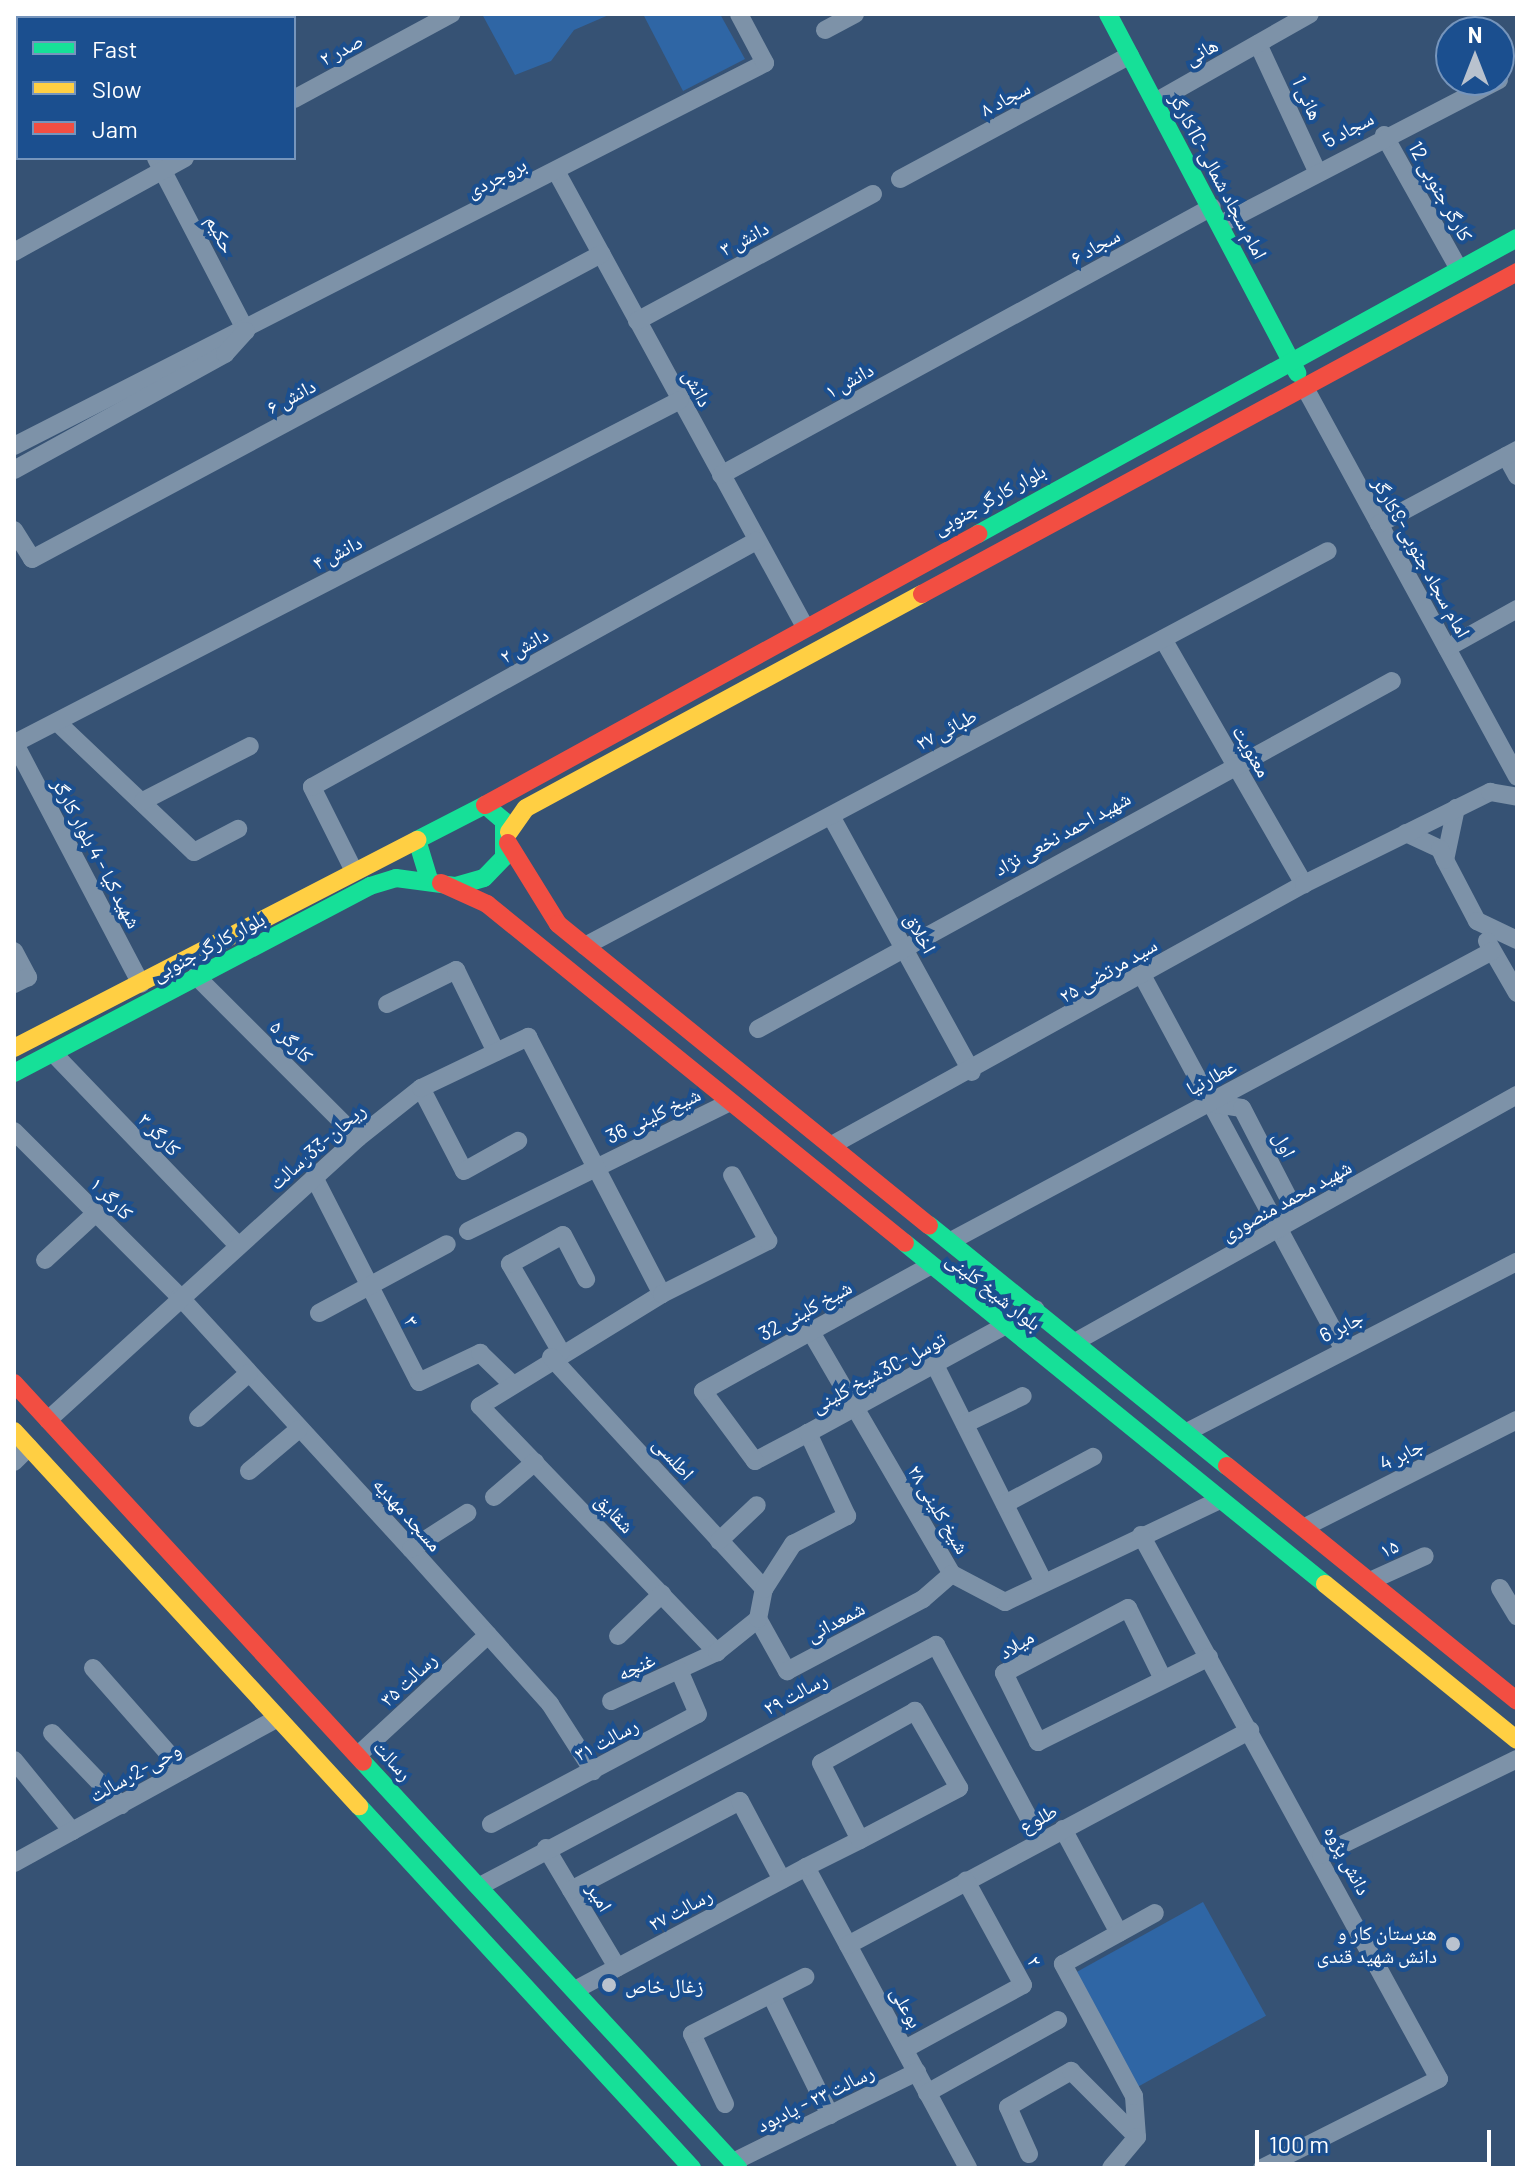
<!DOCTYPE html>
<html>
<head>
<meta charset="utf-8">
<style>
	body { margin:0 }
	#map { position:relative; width:1531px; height:2182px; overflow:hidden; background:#365274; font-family:Barlow,"Noto Naskh Arabic",sans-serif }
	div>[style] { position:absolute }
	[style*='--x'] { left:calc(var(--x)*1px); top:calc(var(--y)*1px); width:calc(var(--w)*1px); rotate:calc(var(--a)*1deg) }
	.green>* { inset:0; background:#2f66a5; transform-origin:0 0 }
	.street>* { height:18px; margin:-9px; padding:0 9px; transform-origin:9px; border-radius:9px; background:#7d92a8 }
	.fast>* { height:18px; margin:-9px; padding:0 9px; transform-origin:9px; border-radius:9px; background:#16e098 }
	.slow>* { height:18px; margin:-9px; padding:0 9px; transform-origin:9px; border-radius:9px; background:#ffcf43 }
	.jam>* { height:18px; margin:-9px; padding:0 9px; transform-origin:9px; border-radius:9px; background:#f24e42 }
	.dots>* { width:22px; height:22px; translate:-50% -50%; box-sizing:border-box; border:4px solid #1b4f8f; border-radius:50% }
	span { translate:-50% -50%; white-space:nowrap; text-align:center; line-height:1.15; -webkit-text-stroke:8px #1b4f8f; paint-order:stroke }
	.street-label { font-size:20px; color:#fff }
	.poi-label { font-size:20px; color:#fff }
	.right { translate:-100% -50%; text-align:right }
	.left { translate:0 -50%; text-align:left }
	.frame { position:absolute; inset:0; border:16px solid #fff; pointer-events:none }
	.legend { position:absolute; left:16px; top:16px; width:280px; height:144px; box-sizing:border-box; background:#1b4f8f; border:2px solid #7695bc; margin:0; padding:10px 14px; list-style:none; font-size:24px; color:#fff }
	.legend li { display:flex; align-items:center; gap:16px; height:40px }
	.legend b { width:40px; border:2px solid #7695bc }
	.north { position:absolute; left:1435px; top:16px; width:80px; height:80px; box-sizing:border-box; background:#1b4f8f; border:2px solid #7695bc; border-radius:50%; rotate:0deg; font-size:22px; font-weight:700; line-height:32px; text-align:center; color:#fff }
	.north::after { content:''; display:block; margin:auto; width:28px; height:36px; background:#b9c2ce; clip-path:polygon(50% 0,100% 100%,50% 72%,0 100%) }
	.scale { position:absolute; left:1255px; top:2130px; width:236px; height:36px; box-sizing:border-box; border:4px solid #fff; border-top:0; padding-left:10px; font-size:24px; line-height:28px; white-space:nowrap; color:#fff; -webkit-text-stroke:6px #1b4f8f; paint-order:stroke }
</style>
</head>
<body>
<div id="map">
	<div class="green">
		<div style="clip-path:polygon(482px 14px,611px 14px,574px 30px,551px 61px,515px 75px)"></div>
		<div style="clip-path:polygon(643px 14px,720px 14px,745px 59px,683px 91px)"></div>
		<div style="left:1203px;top:1902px;width:130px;height:147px;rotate:61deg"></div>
	</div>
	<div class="street">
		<div style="--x:80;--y:14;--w:4;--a:63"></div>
		<div style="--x:248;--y:18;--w:8;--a:-30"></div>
		<div style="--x:825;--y:30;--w:34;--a:-28"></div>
		<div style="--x:1258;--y:44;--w:140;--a:65.1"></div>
		<div style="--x:14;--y:57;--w:4;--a:-27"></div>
		<div style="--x:294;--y:99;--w:179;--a:-28.4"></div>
		<div style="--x:1155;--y:102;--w:178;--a:-29.6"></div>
		<div style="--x:1384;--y:135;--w:154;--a:60.8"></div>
		<div style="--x:156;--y:158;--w:195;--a:62.5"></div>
		<div style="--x:556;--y:171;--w:517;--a:61.35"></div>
		<div style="--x:900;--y:179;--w:261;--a:-28.3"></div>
		<div style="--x:1221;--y:224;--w:313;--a:-27.4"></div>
		<div style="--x:14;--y:252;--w:195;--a:-28.8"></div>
		<div style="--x:637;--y:321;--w:268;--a:-28.3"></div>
		<div style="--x:1304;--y:386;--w:445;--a:61.4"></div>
		<div style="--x:14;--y:446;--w:843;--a:-27.02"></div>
		<div style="--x:765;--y:63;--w:55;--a:-118"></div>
		<div style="--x:1506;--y:456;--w:23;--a:61"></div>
		<div style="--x:14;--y:470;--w:241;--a:-28.8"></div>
		<div style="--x:225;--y:354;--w:31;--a:-48"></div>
		<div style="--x:721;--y:475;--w:559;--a:-28.63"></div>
		<div style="--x:1379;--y:524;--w:157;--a:-28.2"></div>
		<div style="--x:14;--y:530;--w:34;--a:58"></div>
		<div style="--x:32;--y:559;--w:646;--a:-28.19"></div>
		<div style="--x:1163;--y:639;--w:283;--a:60.1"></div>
		<div style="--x:1447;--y:648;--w:80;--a:-29.1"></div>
		<div style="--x:57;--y:722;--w:189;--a:43.5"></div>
		<div style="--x:194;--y:852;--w:50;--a:-27.6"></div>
		<div style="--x:14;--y:742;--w:273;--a:62.3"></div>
		<div style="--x:15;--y:743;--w:748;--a:-27.28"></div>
		<div style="--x:143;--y:801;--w:120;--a:-27.2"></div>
		<div style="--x:1456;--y:808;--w:53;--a:101.9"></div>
		<div style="--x:1445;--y:860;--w:69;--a:62.3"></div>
		<div style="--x:1477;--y:921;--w:44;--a:25.4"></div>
		<div style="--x:831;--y:816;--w:292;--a:61.2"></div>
		<div style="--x:1406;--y:833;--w:38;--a:25"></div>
		<div style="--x:1440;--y:849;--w:12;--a:66"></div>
		<div style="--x:354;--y:871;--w:94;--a:-116.6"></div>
		<div style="--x:312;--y:787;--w:508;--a:-28.99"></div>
		<div style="--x:1487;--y:941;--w:60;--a:60"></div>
		<div style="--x:585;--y:946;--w:841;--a:-28"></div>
		<div style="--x:14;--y:951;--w:30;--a:62"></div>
		<div style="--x:28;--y:977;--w:16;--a:153"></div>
		<div style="--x:1142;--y:975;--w:425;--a:61.7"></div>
		<div style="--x:196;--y:976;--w:229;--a:45"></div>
		<div style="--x:387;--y:1004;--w:77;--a:-26.2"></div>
		<div style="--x:456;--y:970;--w:91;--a:64"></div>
		<div style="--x:758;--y:1029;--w:723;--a:-28.76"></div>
		<div style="--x:53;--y:1053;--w:267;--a:46.1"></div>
		<div style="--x:421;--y:1088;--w:93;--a:62.6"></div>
		<div style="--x:464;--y:1171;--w:62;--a:-29.1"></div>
		<div style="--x:1210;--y:1103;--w:32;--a:9"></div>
		<div style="--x:1242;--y:1108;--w:107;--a:62.7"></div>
		<div style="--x:1291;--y:1203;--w:30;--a:116"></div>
		<div style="--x:14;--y:1131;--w:235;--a:45"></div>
		<div style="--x:180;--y:1297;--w:342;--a:47.5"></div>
		<div style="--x:411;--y:1549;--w:208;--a:48.1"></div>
		<div style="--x:550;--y:1704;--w:80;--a:57.3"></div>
		<div style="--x:832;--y:1145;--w:539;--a:-28.94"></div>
		<div style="--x:1304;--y:884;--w:208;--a:-26.3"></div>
		<div style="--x:1490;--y:792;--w:27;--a:10"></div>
		<div style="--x:314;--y:1177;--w:230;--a:62.9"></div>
		<div style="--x:419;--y:1382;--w:68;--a:-25.4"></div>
		<div style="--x:480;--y:1353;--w:46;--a:44.1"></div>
		<div style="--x:468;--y:1231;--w:290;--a:-26.2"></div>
		<div style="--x:951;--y:1241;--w:614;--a:-28.19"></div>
		<div style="--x:45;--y:1260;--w:69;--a:-42.7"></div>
		<div style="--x:662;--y:1294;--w:214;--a:148.4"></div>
		<div style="--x:480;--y:1406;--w:342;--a:46.1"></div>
		<div style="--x:319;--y:1313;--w:145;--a:-28.3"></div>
		<div style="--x:811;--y:1332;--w:280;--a:59.8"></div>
		<div style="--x:952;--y:1574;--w:60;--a:27.8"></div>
		<div style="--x:1005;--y:1602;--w:238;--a:-25.4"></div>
		<div style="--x:1075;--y:1342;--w:506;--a:-29.2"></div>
		<div style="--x:561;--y:1352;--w:102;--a:-120.1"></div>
		<div style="--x:510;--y:1264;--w:60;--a:-28.7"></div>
		<div style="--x:563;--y:1235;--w:50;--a:62.4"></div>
		<div style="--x:551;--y:1357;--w:315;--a:47.4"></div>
		<div style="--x:936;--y:1367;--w:241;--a:63.4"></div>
		<div style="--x:198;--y:1418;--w:68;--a:-41.4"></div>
		<div style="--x:48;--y:1420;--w:419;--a:-42.3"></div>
		<div style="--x:358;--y:1138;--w:80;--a:-38.4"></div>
		<div style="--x:421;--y:1088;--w:119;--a:-25.5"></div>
		<div style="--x:528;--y:1037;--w:290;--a:62.5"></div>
		<div style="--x:662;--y:1294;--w:119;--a:-26.6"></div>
		<div style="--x:768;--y:1241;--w:75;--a:-118.6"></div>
		<div style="--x:965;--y:1424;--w:64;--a:-25.8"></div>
		<div style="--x:1187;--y:1432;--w:371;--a:-27.3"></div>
		<div style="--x:808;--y:1433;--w:60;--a:152.2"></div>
		<div style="--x:755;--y:1461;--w:87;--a:-126.6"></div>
		<div style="--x:703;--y:1391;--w:257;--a:-28.9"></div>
		<div style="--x:14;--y:1462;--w:21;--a:-45"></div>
		<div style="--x:249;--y:1471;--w:65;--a:-40"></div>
		<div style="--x:494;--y:1497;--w:54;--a:-40.5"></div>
		<div style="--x:1005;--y:1504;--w:100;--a:-28.1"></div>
		<div style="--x:1305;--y:1527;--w:237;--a:-26.8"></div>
		<div style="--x:1141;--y:1535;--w:620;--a:61.29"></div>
		<div style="--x:1439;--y:2079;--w:198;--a:153.3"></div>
		<div style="--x:719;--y:1541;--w:52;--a:-43.5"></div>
		<div style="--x:411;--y:1549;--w:67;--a:-32.7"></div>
		<div style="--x:1370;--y:1581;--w:60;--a:-24.4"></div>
		<div style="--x:1500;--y:1588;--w:33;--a:59"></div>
		<div style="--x:758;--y:1619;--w:60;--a:60.9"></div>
		<div style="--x:787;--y:1671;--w:154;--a:-27.9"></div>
		<div style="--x:923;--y:1599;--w:38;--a:-41"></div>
		<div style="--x:618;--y:1636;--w:61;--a:-43.7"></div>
		<div style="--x:93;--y:1668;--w:136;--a:48.6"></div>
		<div style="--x:1163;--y:1679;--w:79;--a:-116.2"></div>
		<div style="--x:1128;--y:1608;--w:140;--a:152.3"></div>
		<div style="--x:1004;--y:1673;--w:77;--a:63.8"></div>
		<div style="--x:1038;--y:1742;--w:191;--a:-26.4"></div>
		<div style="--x:611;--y:1701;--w:117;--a:-24.8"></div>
		<div style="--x:717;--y:1652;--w:53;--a:-38.8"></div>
		<div style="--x:758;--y:1619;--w:31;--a:-79"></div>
		<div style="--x:764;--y:1589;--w:54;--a:-57.2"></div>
		<div style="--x:793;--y:1544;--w:61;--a:-27.4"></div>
		<div style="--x:847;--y:1516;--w:92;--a:-115.2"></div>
		<div style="--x:808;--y:1433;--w:259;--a:-28.6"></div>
		<div style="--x:52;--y:1733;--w:100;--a:46.2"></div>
		<div style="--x:358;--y:1755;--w:177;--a:-42.7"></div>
		<div style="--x:14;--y:1760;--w:92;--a:50.8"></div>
		<div style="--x:491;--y:1824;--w:234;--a:-28"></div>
		<div style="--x:698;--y:1714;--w:48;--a:-113.4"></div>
		<div style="--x:1063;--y:1829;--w:118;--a:61.7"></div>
		<div style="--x:546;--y:1848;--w:139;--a:59.2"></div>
		<div style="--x:1321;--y:1855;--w:218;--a:-26.1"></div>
		<div style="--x:14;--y:1863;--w:301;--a:-28.8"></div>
		<div style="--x:806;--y:1867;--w:342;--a:61.7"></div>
		<div style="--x:480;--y:1886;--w:516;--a:-27.86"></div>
		<div style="--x:936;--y:1645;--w:222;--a:61.8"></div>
		<div style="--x:571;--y:1890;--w:191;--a:-27.8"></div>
		<div style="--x:740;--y:1801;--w:89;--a:62"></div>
		<div style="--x:848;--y:1945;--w:456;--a:-28.1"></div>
		<div style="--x:575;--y:1990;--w:262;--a:-28"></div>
		<div style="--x:806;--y:1867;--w:60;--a:-26.6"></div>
		<div style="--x:860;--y:1840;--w:112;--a:-27.7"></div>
		<div style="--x:959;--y:1788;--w:89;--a:-119.7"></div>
		<div style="--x:915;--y:1711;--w:107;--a:151"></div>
		<div style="--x:821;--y:1763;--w:86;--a:63.1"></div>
		<div style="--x:771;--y:1995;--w:134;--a:63.8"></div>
		<div style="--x:905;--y:2049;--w:134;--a:-28.5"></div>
		<div style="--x:1023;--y:1985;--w:119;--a:-118.7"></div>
		<div style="--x:927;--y:2093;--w:150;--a:-29.1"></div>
		<div style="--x:725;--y:2104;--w:77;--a:-115.2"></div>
		<div style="--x:692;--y:2034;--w:127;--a:-26.8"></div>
		<div style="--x:1137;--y:2137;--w:41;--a:-94.2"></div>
		<div style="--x:1134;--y:2096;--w:150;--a:-118.3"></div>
		<div style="--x:1063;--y:1964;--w:105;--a:-29"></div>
		<div style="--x:1029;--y:2154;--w:51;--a:-114.1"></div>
		<div style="--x:1008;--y:2107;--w:73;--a:-29.7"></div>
		<div style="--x:1071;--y:2071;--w:93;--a:45"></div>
		<div style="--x:1137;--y:2137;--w:40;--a:130"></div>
		<div style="--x:733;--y:2162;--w:205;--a:-26.1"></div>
	</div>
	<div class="fast">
		<div style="--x:1108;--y:14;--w:406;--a:62.2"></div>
		<div style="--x:978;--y:534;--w:615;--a:-28.77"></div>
		<div style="--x:14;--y:1073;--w:402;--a:-27.7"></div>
		<div style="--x:370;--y:886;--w:27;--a:-17"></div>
		<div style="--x:396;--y:878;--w:61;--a:7.6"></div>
		<div style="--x:456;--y:886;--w:29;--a:-16"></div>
		<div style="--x:484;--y:878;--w:29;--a:-46"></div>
		<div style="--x:504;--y:857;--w:36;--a:-90"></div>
		<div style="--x:504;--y:821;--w:25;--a:-140"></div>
		<div style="--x:485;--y:805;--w:76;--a:152.8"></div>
		<div style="--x:417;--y:840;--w:39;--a:73"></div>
		<div style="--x:929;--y:1225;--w:383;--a:39"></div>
		<div style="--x:905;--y:1243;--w:541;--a:39.07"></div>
		<div style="--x:363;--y:1762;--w:553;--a:47.27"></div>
		<div style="--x:359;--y:1806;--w:492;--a:47.4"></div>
	</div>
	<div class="slow">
		<div style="--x:509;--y:832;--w:29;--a:-55"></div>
		<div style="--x:526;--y:808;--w:450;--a:-28.4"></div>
		<div style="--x:14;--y:1048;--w:454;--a:-27.3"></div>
		<div style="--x:14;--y:1431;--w:510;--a:47.39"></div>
		<div style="--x:1325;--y:1584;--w:247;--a:39.1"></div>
	</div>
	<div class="jam">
		<div style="--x:922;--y:594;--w:677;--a:-28.42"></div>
		<div style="--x:485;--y:805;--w:563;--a:-28.8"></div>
		<div style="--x:508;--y:843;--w:95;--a:58.3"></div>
		<div style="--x:558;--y:924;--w:478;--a:39.1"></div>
		<div style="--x:441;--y:883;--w:51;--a:24.5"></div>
		<div style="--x:487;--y:904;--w:538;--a:39.04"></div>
		<div style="--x:14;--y:1383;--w:515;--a:47.36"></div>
		<div style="--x:1227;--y:1466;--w:373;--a:39"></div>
	</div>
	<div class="dots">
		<div style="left:1453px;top:1944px;background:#b9c2ce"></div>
		<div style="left:609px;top:1985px;background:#b9c2ce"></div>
	</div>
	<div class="street-label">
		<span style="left:341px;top:49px;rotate:-28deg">صدر ۲</span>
		<span style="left:1201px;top:51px;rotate:-29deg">هانی</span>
		<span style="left:1005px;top:98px;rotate:-28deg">سجاد ۸</span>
		<span style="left:1308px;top:98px;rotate:65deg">هانی 1</span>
		<span style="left:1348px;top:129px;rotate:-28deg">سجاد 5</span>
		<span style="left:1219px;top:176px;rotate:62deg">امام سجاد شمالی-10کارگر</span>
		<span style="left:496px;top:177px;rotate:-27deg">بروجردی</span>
		<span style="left:1441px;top:191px;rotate:61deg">کارگر جنوبی 12</span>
		<span style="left:221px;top:234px;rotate:63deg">حکیم</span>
		<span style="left:744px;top:238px;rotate:-28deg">دانش ۳</span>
		<span style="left:1095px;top:246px;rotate:-29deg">سجاد ۶</span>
		<span style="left:849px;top:380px;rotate:-29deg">دانش ۱</span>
		<span style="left:698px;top:388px;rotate:62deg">دانش</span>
		<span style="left:291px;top:396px;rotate:-28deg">دانش ۶</span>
		<span style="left:989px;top:499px;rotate:-29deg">بلوار کارگر جنوبی</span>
		<span style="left:337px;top:552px;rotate:-27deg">دانش ۴</span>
		<span style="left:1422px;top:557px;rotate:61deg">امام سجاد جنوبی-9کارگر</span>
		<span style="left:524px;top:645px;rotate:-29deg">دانش ۲</span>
		<span style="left:946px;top:729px;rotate:-28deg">طبائی ۲۷</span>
		<span style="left:1252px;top:751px;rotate:60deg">معنویت</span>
		<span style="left:1062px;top:833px;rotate:-29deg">شهید احمد نخعی نژاد</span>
		<span style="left:97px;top:853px;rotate:62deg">شهید کیا - 4 بلوار کارگر</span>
		<span style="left:921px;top:933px;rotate:61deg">اخلاق</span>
		<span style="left:208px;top:946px;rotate:-28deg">بلوار کارگر جنوبی</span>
		<span style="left:1108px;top:970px;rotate:-30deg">۲۵ سید مرتضی</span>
		<span style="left:292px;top:1041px;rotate:45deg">کارگر ۵</span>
		<span style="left:1211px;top:1077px;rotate:-28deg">عطارنیا</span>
		<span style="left:653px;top:1115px;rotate:-26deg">شیخ کلینی 36</span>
		<span style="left:160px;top:1134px;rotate:46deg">کارگر ۳</span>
		<span style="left:1285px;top:1144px;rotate:63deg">اول</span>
		<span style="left:317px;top:1146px;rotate:-41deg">ریحان-33رسالت</span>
		<span style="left:112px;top:1198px;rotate:45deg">کارگر ۱</span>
		<span style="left:1286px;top:1200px;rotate:-29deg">شهید محمد منصوری</span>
		<span style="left:994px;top:1291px;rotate:38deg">بلوار شیخ کلینی</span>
		<span style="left:805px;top:1310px;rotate:-29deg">شیخ کلینی 32</span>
		<span style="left:412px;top:1321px;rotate:63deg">۳</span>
		<span style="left:1341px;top:1326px;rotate:-27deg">جابر 6</span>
		<span style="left:878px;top:1372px;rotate:-28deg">توسل-30شیخ کلینی</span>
		<span style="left:1401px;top:1454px;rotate:-27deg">جابر 4</span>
		<span style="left:674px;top:1458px;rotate:48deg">اطلسی</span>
		<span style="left:939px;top:1509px;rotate:59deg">شیخ کلینی ۲۸</span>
		<span style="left:615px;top:1513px;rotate:46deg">شقایق</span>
		<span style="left:408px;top:1514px;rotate:48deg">مسجد مهدیه</span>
		<span style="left:1389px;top:1548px;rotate:-24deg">۱۵</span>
		<span style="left:835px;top:1621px;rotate:-28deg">شمعدانی</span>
		<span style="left:1016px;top:1644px;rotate:-32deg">میلاد</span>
		<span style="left:636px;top:1666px;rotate:-25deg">غنچه</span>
		<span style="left:408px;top:1679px;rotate:-43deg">رسالت ۳۵</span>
		<span style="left:795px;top:1693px;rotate:-28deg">رسالت ۲۹</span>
		<span style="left:606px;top:1739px;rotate:-28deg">رسالت ۳۱</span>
		<span style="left:393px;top:1760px;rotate:47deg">رسالت</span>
		<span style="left:135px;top:1772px;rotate:-29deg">وحی-2رسالت</span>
		<span style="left:1038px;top:1818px;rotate:-28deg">طلوع</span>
		<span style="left:1348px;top:1860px;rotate:62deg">دانش پژوه</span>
		<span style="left:600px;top:1897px;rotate:59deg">امیر</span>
		<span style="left:680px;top:1909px;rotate:-28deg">رسالت ۲۷</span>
		<span style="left:1035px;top:1961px;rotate:61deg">۲</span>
		<span style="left:907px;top:2007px;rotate:62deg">بوعلی</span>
		<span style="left:815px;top:2098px;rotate:-26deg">رسالت ۲۳ - یادبود</span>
	</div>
	<div class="poi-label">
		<span class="right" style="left:1437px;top:1944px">هنرستان کار و<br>دانش شهید قندی</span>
		<span class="left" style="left:625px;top:1985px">زغال خاص</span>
	</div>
	<div class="frame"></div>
	<ul class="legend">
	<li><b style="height:10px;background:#16e098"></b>Fast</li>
	<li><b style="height:10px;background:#ffcf43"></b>Slow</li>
	<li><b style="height:10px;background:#f24e42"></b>Jam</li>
	</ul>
	<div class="north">N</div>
	<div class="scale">100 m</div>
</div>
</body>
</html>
